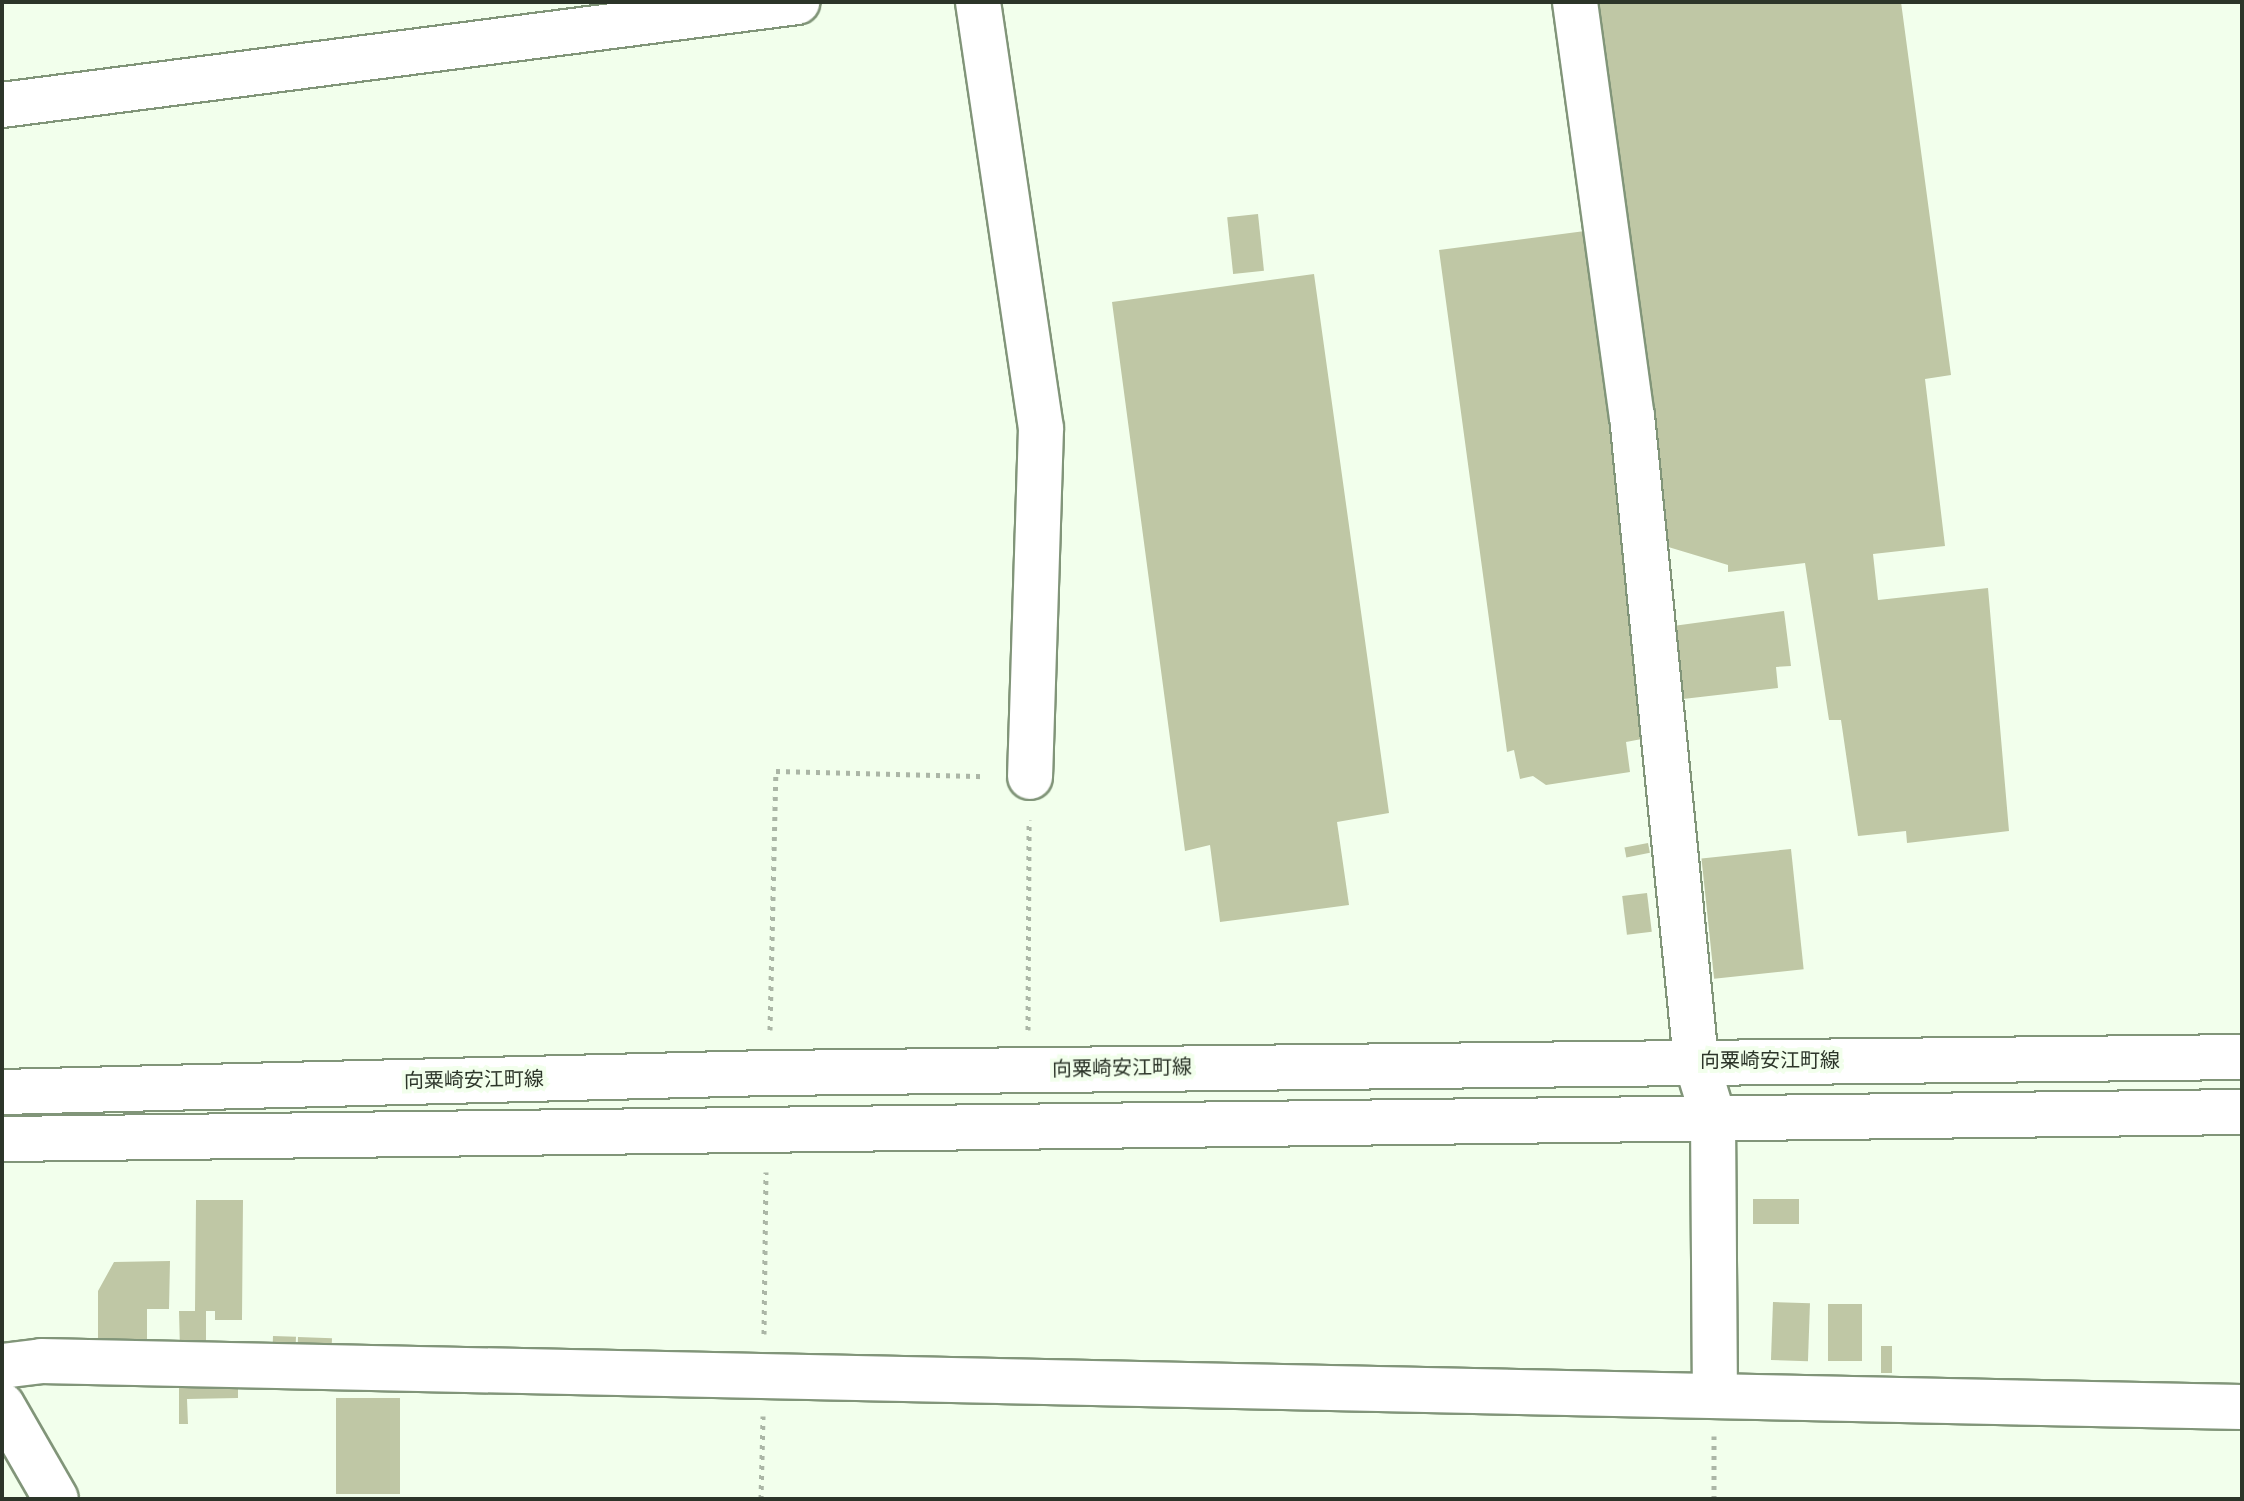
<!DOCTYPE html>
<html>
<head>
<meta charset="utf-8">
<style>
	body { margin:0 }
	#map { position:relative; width:2244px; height:1501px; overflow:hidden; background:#f2ffec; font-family:"Work Sans","Noto Sans JP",sans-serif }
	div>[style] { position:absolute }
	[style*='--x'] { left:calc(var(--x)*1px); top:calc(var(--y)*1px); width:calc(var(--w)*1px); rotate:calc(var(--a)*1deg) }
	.building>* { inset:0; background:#bfc7a5; transform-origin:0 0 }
	.path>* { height:5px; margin-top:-2.5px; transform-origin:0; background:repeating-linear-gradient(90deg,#abb6a6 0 4px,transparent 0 10px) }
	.roads { filter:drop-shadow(2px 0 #819579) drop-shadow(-2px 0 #819579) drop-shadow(0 2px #819579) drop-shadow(0 -2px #819579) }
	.minor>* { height:44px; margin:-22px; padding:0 22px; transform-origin:22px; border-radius:22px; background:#fff }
	.major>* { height:44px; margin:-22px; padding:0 22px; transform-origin:22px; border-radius:22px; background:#fff }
	.highway>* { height:44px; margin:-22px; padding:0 22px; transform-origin:22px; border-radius:22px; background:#fff }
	span { translate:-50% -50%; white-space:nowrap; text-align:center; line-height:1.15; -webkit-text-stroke:8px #f2ffec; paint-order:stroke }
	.street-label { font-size:20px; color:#2c3529 }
	.frame { position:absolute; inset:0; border:4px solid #2c3529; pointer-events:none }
</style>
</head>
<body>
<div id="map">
	<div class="building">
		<div style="clip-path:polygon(1594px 2px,1901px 2px,1951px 375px,1925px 379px,1945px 546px,1873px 554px,1878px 600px,1988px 588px,2009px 831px,1907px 843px,1906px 831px,1858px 836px,1841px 720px,1829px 720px,1805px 563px,1728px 572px,1728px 565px,1665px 546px)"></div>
		<div style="left:1258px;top:214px;width:57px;height:31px;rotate:84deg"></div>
		<div style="clip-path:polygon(1585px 231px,1647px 738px,1626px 742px,1630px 772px,1546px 785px,1533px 776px,1520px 779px,1514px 750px,1507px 752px,1439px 250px)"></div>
		<div style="clip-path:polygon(1314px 274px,1389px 813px,1337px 822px,1349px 905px,1220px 922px,1210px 845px,1185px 851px,1112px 302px)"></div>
		<div style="clip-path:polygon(1784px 611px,1791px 666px,1776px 667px,1778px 688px,1683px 699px,1673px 626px)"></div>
		<div style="left:1648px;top:843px;width:10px;height:24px;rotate:79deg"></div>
		<div style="left:1791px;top:849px;width:121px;height:90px;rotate:84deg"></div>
		<div style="left:1647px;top:893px;width:39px;height:25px;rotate:83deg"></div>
		<div style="left:1799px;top:1199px;width:25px;height:46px;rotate:90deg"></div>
		<div style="clip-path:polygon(196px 1200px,243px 1200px,242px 1320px,215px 1320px,215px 1311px,206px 1311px,206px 1350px,180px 1350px,179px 1311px,195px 1311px)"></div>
		<div style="clip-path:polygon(170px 1261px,169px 1309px,147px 1309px,147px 1342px,98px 1349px,98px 1291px,114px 1262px)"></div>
		<div style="left:1773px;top:1302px;width:37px;height:58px;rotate:2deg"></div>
		<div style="left:1828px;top:1304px;width:34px;height:57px"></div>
		<div style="left:273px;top:1336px;width:23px;height:14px;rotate:2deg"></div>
		<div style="left:298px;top:1337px;width:34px;height:14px;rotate:2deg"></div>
		<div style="left:1881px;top:1346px;width:11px;height:27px"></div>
		<div style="clip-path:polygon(238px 1384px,238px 1398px,187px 1399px,188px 1424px,179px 1424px,179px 1385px)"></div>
		<div style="left:400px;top:1398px;width:96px;height:64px;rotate:90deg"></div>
	</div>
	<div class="path">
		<div style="--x:770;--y:1030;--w:259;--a:-88.7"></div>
		<div style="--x:776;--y:771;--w:210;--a:1.4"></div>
		<div style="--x:1028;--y:1030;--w:210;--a:-89.7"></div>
		<div style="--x:764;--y:1334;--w:162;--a:-89.3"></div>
		<div style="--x:761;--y:1499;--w:83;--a:-88.6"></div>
		<div style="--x:1714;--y:1499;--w:63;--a:-90"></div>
	</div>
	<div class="roads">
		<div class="minor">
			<div style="--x:978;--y:2;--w:431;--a:81.6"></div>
			<div style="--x:1041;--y:428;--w:349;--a:91.8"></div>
			<div style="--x:1575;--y:2;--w:418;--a:82.2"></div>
			<div style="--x:1632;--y:416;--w:648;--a:84.33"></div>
			<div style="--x:1696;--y:1061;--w:58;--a:72.8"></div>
			<div style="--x:1713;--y:1116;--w:279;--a:89.6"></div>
			<div style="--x:2;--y:105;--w:802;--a:-7.38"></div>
			<div style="--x:2;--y:1366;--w:39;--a:-7"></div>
			<div style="--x:41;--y:1361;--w:2201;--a:1.2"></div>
		</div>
		<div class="major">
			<div style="--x:2;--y:1092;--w:767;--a:-1.42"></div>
			<div style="--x:769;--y:1073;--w:1473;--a:-0.62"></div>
			<div style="--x:2;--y:1139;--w:2240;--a:-0.69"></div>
		</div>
		<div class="highway">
			<div style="--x:2;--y:1405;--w:108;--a:60.1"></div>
		</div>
	</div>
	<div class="street-label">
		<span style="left:1770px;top:1060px">向粟崎安江町線</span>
		<span style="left:1122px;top:1068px;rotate:-1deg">向粟崎安江町線</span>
		<span style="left:474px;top:1080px;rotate:-1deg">向粟崎安江町線</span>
	</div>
	<div class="frame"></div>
</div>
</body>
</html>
